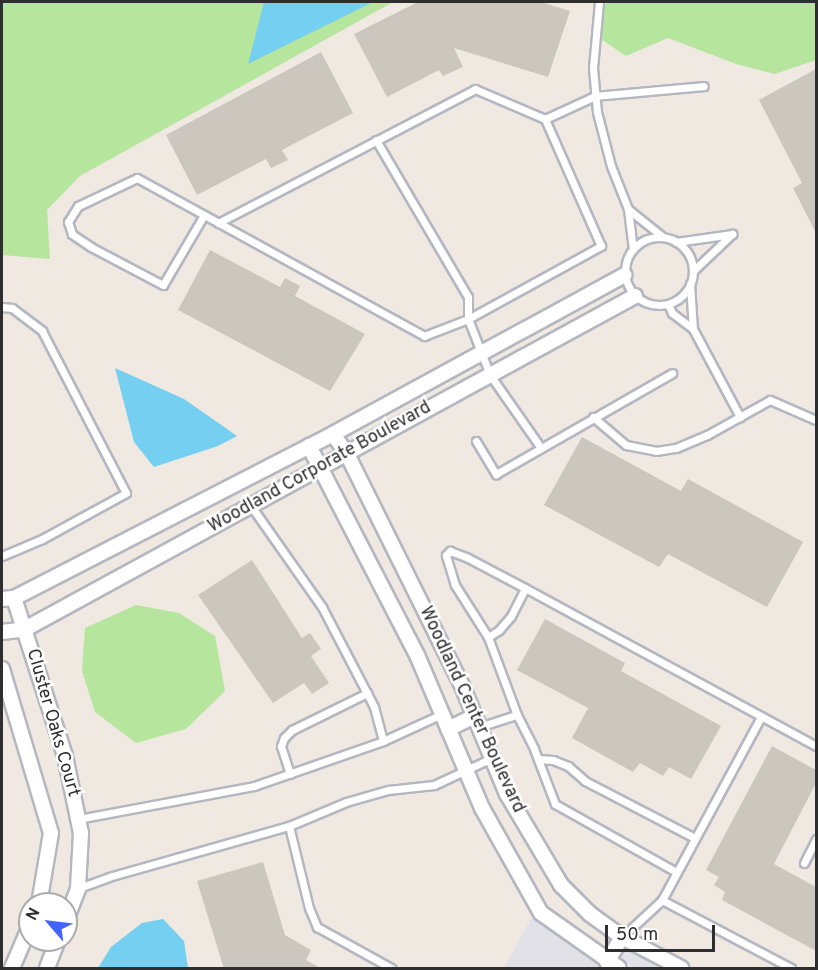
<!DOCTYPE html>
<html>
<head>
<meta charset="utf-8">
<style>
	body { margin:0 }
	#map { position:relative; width:818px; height:970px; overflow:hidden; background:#efe9e1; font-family:Overpass,sans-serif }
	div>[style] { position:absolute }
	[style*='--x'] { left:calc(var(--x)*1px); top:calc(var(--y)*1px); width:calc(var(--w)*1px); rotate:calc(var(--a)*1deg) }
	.industrial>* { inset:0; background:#e3e1e8 }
	.green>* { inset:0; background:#b6e59e }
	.water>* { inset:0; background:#75cff0 }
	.building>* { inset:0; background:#cbc7bf }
	.roads { filter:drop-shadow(2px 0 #b4b7c1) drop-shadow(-2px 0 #b4b7c1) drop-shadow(0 2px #b4b7c1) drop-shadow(0 -2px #b4b7c1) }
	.lane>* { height:7px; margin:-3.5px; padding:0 3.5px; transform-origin:3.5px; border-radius:3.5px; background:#fff }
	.lane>.ring { margin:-3.5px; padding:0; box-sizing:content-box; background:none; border:7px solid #fff; border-radius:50% }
	.street>* { height:14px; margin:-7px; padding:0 7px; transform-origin:7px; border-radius:7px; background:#fff }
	span { translate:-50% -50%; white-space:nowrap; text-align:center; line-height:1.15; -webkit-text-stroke:5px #fff; paint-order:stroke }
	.street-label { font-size:18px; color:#2e2e2e }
	.frame { position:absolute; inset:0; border:3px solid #2e2e2e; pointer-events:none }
	.north { position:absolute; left:18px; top:892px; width:60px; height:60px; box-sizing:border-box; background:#fff; border:2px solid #ababab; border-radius:50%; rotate:298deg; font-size:16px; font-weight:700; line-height:24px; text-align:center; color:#2e2e2e }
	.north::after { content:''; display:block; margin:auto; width:21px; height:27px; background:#4264fb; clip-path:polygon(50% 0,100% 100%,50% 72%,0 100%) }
	.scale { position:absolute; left:605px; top:925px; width:110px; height:27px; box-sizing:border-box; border:3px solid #2e2e2e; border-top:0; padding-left:8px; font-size:18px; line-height:21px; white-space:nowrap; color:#2e2e2e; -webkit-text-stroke:4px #fff; paint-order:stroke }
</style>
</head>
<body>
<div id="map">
	<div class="industrial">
		<div style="clip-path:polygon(533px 915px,537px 919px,603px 968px,504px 968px)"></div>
		<div style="clip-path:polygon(625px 948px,665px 968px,635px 968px,618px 959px)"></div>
	</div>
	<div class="green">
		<div style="clip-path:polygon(2px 2px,393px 2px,80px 176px,47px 210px,50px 259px,2px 255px)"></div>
		<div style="clip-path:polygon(596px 2px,816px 2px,816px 60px,775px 74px,736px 64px,668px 38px,626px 56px,595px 35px)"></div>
		<div style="clip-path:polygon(136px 605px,179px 613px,215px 636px,225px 691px,186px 729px,136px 743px,95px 712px,82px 671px,85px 628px)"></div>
	</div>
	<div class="water">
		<div style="clip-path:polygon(264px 2px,373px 2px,248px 64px)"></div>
		<div style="clip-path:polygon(115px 368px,184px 399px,237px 436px,218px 446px,154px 467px,134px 442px)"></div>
		<div style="clip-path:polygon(163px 919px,184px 941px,188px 968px,98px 968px,111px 947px,142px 923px)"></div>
	</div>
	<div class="building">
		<div style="clip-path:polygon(418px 2px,541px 2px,570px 11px,548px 77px,454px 48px,463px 67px,443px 76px,439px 70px,387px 97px,354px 34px)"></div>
		<div style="clip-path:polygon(321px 52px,353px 113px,282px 150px,288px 160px,271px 168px,266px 159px,197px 195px,166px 135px)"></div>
		<div style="clip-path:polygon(816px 69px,816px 233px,793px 188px,802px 183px,759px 100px)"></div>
		<div style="clip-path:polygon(210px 250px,280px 287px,285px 278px,300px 286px,295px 296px,365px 334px,330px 391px,178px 310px)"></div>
		<div style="clip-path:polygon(582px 437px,681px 491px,688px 479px,803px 542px,767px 607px,668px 554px,659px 567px,544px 505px)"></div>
		<div style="clip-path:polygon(252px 560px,302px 638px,310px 633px,321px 649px,311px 656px,329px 683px,312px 694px,304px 683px,273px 703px,198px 595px)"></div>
		<div style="clip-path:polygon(545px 619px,625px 663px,621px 671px,721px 726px,691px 779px,669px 767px,663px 776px,640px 763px,633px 772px,572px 738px,588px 708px,517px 670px)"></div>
		<div style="clip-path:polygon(772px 746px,816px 770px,816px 783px,774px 864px,816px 887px,816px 951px,722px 900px,725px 892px,714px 885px,719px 877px,706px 870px)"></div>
		<div style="clip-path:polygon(263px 862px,285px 935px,311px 950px,306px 960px,322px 969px,224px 969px,197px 881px)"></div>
	</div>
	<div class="roads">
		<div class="lane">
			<div style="--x:599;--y:2;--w:66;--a:95.2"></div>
			<div style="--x:593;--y:68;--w:44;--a:84.8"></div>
			<div style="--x:597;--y:112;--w:56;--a:75.5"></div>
			<div style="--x:611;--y:166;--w:46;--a:68.4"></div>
			<div style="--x:628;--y:209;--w:39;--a:83"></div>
			<div style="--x:628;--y:209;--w:45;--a:38.7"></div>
			<div style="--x:204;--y:215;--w:81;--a:120.4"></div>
			<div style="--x:163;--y:285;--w:81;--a:-152.2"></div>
			<div style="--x:91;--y:247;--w:23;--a:-146"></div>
			<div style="--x:72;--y:234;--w:13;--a:-108"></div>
			<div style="--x:68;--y:222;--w:19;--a:-58"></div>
			<div style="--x:78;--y:206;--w:65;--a:-25.4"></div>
			<div style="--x:137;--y:178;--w:328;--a:28.8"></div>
			<div style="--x:424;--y:336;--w:47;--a:-21.1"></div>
			<div style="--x:468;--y:319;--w:22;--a:-90"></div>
			<div style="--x:468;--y:297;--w:182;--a:-120.4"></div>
			<div style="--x:218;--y:223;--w:290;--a:-27.5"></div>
			<div style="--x:475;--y:89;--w:76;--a:23.2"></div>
			<div class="ring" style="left:625px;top:237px;width:61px;height:61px"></div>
			<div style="--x:676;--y:242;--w:57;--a:-8.1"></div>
			<div style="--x:693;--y:271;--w:54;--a:-43.5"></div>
			<div style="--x:690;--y:284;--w:45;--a:86.2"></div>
			<div style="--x:668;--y:304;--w:10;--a:66"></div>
			<div style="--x:672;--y:313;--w:26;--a:37"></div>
			<div style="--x:693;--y:329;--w:100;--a:61.9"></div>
			<div style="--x:2;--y:307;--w:10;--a:6"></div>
			<div style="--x:12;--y:308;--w:38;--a:37"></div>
			<div style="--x:42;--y:331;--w:182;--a:62.6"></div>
			<div style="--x:126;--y:493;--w:96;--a:151.3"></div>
			<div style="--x:42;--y:539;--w:43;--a:157"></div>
			<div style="--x:593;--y:417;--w:43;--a:40.3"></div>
			<div style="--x:626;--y:445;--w:31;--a:11"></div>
			<div style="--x:656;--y:451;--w:20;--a:-9"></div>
			<div style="--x:676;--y:448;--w:34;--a:-23"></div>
			<div style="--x:707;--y:435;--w:72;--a:-29.1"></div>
			<div style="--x:770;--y:400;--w:50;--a:23.5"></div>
			<div style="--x:476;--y:441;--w:39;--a:59"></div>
			<div style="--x:496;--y:474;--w:203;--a:-29.8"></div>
			<div style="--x:541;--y:448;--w:89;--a:-124.9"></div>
			<div style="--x:490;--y:375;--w:60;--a:-111.4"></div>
			<div style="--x:468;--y:319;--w:152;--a:-28.8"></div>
			<div style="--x:601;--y:246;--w:139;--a:-113.8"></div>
			<div style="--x:545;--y:119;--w:55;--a:-24.7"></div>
			<div style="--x:595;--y:96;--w:109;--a:-5.2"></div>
			<div style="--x:251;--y:506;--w:123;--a:54.9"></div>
			<div style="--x:322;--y:607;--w:113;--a:62.5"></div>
			<div style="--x:374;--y:707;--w:35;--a:75"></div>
			<div style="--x:488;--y:637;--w:62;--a:-122.4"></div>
			<div style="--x:455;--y:585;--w:31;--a:-107"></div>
			<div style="--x:446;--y:555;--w:6;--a:-45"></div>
			<div style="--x:450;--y:551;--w:19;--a:21"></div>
			<div style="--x:468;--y:558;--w:64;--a:27.8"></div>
			<div style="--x:517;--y:715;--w:38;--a:63"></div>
			<div style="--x:534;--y:749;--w:59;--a:69.1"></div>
			<div style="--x:555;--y:804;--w:139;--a:29.3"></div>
			<div style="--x:479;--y:727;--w:40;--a:-18"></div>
			<div style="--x:517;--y:715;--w:83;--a:-110.4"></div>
			<div style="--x:488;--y:637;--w:13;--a:-32"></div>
			<div style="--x:499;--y:630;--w:18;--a:-49"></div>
			<div style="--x:511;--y:616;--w:31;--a:-63"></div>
			<div style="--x:525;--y:588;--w:331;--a:28.5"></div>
			<div style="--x:538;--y:759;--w:15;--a:4"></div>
			<div style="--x:553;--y:760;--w:16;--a:22"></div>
			<div style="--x:568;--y:766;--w:23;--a:41"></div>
			<div style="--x:585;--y:781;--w:124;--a:27.4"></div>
			<div style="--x:290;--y:774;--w:29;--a:-108"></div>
			<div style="--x:281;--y:746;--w:9;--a:-69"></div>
			<div style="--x:284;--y:738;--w:11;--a:-45"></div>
			<div style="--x:292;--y:730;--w:84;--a:-26.3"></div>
			<div style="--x:78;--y:819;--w:179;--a:-10.6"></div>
			<div style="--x:254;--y:786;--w:137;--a:-19.2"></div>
			<div style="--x:383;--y:741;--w:65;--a:-24.6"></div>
			<div style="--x:289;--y:826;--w:62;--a:-22.8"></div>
			<div style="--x:346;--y:802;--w:44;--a:-15.9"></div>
			<div style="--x:388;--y:790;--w:46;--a:-6.2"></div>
			<div style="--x:434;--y:785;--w:64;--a:-25"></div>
			<div style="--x:804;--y:863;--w:27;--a:-63"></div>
			<div style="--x:79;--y:888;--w:35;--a:-20"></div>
			<div style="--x:112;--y:876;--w:184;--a:-15.8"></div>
			<div style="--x:289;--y:826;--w:84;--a:76.3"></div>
			<div style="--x:309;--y:908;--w:21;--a:67"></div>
			<div style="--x:317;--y:927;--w:85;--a:29"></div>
			<div style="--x:662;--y:900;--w:208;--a:-61.6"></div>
			<div style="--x:622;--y:937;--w:54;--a:-42.8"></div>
			<div style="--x:662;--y:900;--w:146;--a:27.8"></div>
		</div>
		<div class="street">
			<div style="--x:333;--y:434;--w:24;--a:55"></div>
			<div style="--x:347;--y:454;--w:261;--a:63.6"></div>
			<div style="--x:463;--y:688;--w:115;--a:67.5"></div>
			<div style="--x:507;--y:794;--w:106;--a:59.3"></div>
			<div style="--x:561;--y:885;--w:41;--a:45"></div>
			<div style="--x:590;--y:914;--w:39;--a:36"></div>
			<div style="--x:622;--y:937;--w:67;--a:27.7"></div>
			<div style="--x:309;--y:446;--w:235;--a:62.7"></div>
			<div style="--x:417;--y:655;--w:166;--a:67"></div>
			<div style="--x:482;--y:808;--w:120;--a:60.7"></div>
			<div style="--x:541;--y:913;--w:95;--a:35.2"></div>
			<div style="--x:14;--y:598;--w:166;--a:72.1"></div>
			<div style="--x:65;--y:756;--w:79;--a:78.3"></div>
			<div style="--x:81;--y:833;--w:56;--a:93.1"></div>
			<div style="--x:78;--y:889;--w:33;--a:111"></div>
			<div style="--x:2;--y:599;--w:12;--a:-5"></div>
			<div style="--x:14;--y:598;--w:359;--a:-27.2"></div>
			<div style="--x:333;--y:434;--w:332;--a:-28.6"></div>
			<div style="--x:2;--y:632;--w:23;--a:-7"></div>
			<div style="--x:25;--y:629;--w:695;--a:-28.63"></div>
			<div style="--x:2;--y:669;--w:171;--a:73.4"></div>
			<div style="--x:51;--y:833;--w:72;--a:99.6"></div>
			<div style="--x:448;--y:729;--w:30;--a:-26"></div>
			<div style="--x:607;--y:962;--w:29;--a:-59"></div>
			<div style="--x:12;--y:968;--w:46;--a:-66.8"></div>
			<div style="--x:47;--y:968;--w:30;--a:-69"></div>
		</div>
	</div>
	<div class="street-label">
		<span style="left:320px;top:468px;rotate:-29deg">Woodland Corporate Boulevard</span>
		<span style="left:471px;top:710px;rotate:65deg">Woodland Center Boulevard</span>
		<span style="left:52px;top:723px;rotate:74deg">Cluster Oaks Court</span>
	</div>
	<div class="frame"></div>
	<div class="north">N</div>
	<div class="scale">50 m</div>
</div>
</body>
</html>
